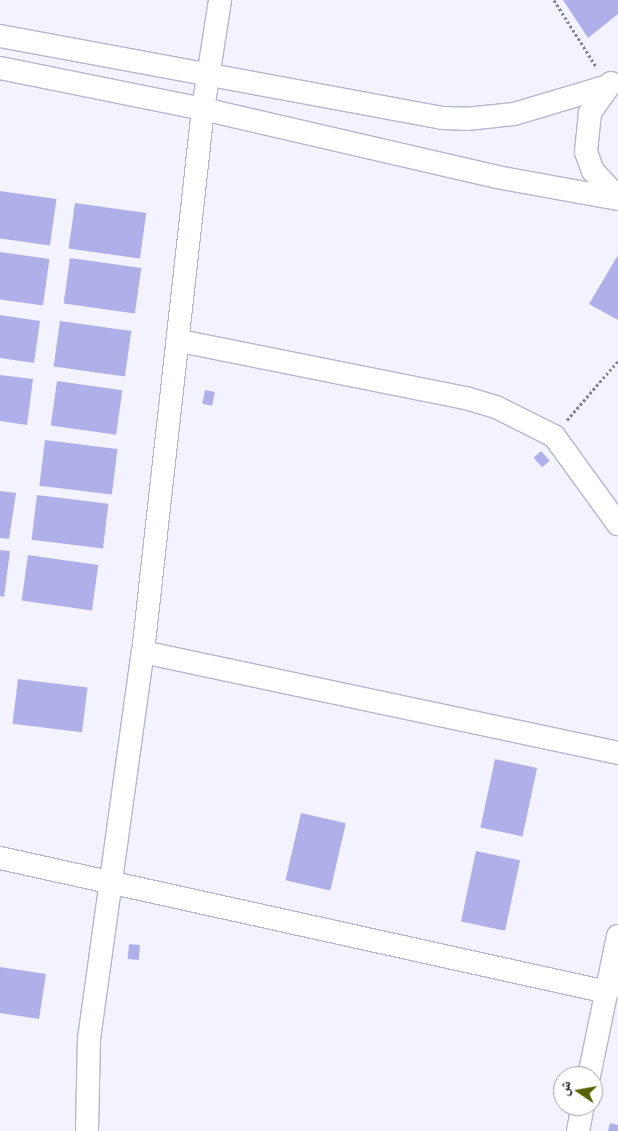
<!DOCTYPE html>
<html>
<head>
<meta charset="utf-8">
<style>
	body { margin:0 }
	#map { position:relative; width:618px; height:1131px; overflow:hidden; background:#f2f3fe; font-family:Quicksand,"Noto Naskh Arabic",sans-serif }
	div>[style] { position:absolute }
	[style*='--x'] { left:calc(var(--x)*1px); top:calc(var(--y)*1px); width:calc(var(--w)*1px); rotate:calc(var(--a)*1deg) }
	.building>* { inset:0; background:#afb0ea; transform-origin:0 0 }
	.path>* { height:3px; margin-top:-1.5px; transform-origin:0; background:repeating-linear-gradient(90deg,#84848e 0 2.5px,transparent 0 5px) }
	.roads { filter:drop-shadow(1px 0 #b4b6cf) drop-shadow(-1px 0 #b4b6cf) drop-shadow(0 1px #b4b6cf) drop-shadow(0 -1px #b4b6cf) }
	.street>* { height:22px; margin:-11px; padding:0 11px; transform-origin:11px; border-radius:11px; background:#fff }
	span { translate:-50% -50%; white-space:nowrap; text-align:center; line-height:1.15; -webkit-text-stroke:4.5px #fff; paint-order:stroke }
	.north { position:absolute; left:553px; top:1066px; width:50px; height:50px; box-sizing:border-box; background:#fff; border:1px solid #a2a2a5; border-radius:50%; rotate:282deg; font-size:14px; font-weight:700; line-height:20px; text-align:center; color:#16161f }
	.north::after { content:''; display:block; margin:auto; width:18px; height:22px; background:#566100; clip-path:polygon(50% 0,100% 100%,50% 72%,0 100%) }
</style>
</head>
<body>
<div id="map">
	<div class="building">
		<div style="clip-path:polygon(563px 0,618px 0,618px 14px,588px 38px)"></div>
		<div style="left:0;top:191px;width:57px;height:47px;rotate:8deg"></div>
		<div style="left:75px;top:203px;width:72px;height:46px;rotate:8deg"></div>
		<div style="left:0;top:252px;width:50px;height:47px;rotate:8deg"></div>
		<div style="clip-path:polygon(618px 255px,618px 320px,589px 304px)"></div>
		<div style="left:70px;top:258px;width:72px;height:46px;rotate:8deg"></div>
		<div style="clip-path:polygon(0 315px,40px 321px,34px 363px,0 358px)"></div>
		<div style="left:60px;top:321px;width:72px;height:46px;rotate:8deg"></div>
		<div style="clip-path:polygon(0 375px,33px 379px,27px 425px,0 421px)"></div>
		<div style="left:57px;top:381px;width:66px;height:45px;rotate:8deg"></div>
		<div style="left:205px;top:390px;width:10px;height:14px;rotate:11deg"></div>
		<div style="left:45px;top:440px;width:73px;height:46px;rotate:7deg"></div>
		<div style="left:541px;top:451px;width:13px;height:10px;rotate:48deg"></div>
		<div style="clip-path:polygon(0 491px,16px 493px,9px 539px,0 538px)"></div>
		<div style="left:37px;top:495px;width:72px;height:45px;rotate:7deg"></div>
		<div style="clip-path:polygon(0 550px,10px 551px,4px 597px,0 596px)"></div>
		<div style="left:28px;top:555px;width:71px;height:46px;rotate:8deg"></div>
		<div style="left:18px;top:679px;width:70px;height:45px;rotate:7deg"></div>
		<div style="left:495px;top:759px;width:43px;height:70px;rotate:12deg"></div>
		<div style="left:301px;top:813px;width:46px;height:69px;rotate:13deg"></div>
		<div style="left:476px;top:851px;width:45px;height:72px;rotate:12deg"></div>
		<div style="left:129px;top:944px;width:11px;height:15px;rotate:5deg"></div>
		<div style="clip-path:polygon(0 967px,46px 974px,39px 1019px,0 1013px)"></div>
		<div style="clip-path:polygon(610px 1123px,618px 1125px,618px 1131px,608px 1131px)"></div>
	</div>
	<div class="path">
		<div style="--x:554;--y:0;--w:80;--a:57.7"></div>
		<div style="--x:567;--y:420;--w:78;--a:-49.2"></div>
	</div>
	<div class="roads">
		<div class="street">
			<div style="--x:0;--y:36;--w:450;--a:10.5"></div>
			<div style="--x:442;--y:118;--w:24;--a:2"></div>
			<div style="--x:466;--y:119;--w:48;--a:-5.9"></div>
			<div style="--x:514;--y:114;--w:98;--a:-16.6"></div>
			<div style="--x:0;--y:68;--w:207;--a:11.4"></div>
			<div style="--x:203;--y:109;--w:302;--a:13"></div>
			<div style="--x:497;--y:177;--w:123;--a:10.3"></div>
			<div style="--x:611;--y:83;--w:37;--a:125"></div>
			<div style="--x:590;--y:113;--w:39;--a:96"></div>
			<div style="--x:586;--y:152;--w:20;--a:70"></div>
			<div style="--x:593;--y:171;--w:37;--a:47"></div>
			<div style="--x:180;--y:341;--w:292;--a:11.3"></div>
			<div style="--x:466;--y:398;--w:31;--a:17"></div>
			<div style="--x:496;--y:407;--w:65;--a:26.6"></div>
			<div style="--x:554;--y:436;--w:109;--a:54"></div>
			<div style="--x:143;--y:652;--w:486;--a:12"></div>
			<div style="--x:0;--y:858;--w:622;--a:12.45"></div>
			<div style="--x:589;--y:1076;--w:143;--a:-78.3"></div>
			<div style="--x:87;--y:1131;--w:92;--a:-88.8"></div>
			<div style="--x:89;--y:1039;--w:391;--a:-82.1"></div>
			<div style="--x:143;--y:652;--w:546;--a:-83.69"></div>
			<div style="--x:203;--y:109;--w:110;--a:-81.1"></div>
			<div style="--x:578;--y:1131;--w:25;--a:-79"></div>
		</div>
	</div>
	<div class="north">ش</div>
</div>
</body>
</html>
